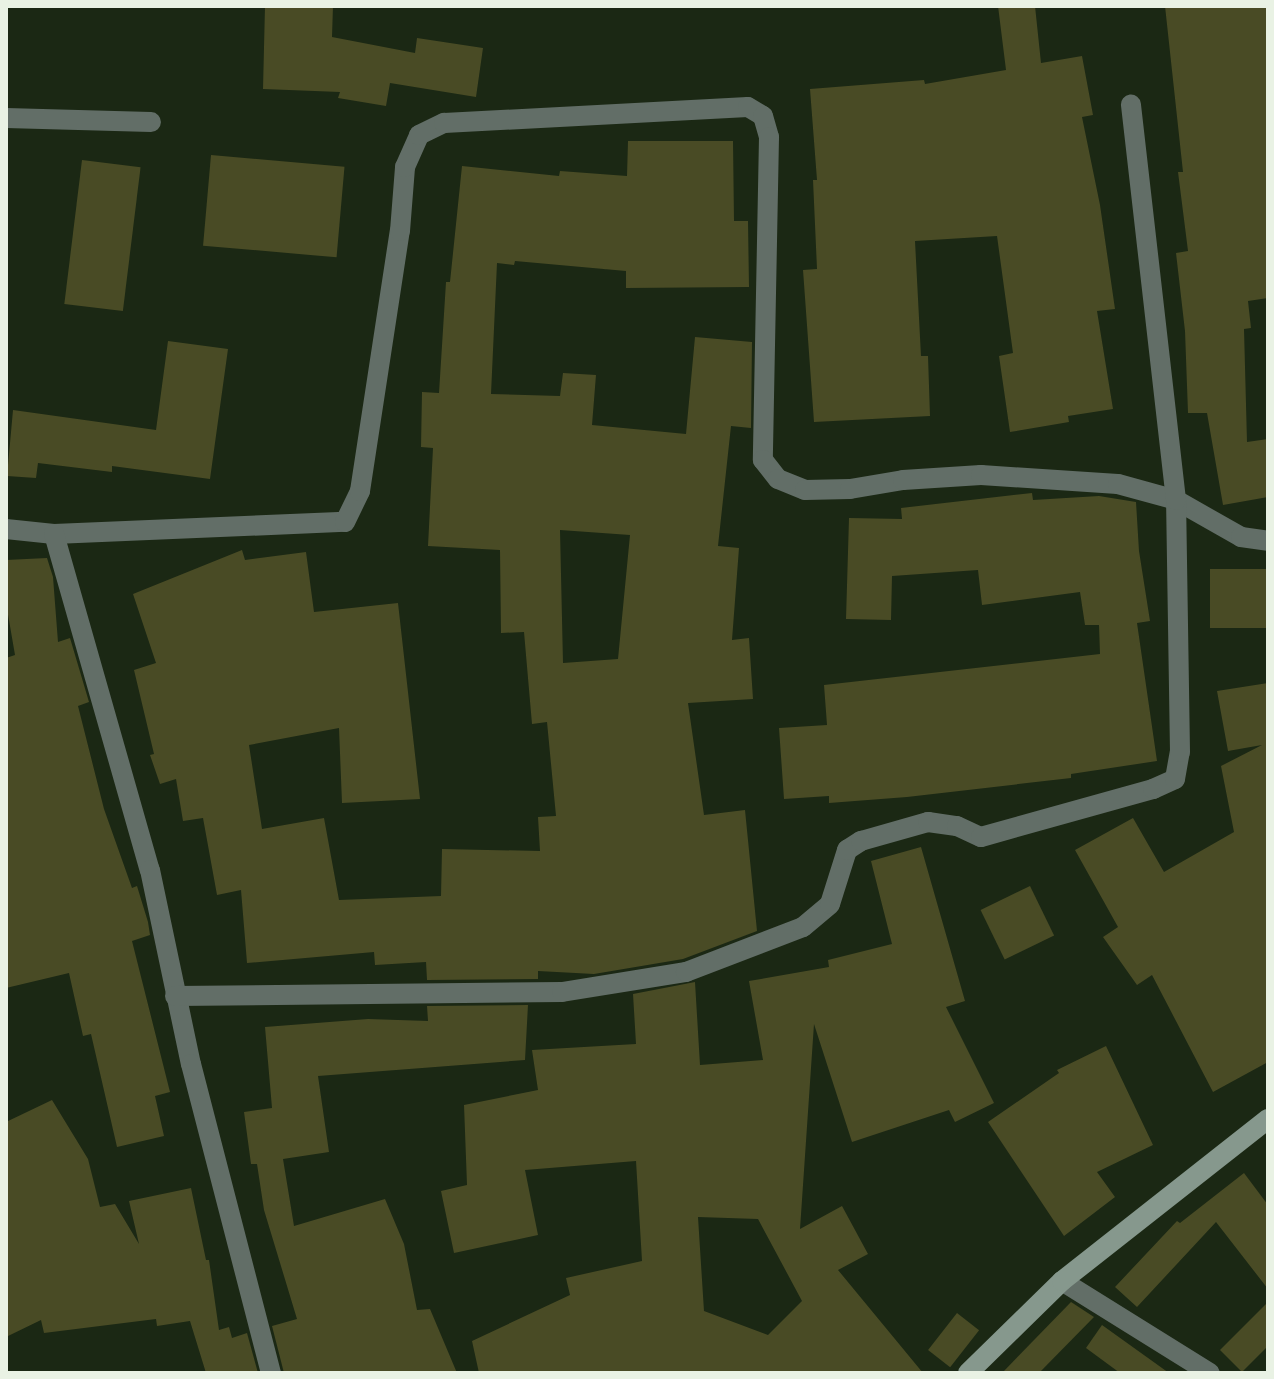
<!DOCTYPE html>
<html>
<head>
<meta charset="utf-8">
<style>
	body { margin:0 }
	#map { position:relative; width:1274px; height:1379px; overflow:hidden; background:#1b2814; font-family:"Fira Sans",sans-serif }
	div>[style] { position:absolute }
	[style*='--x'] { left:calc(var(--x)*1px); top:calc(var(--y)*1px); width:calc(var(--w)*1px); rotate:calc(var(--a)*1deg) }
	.building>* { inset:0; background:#494b25; transform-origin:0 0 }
	.street>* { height:20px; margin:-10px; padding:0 10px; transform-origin:10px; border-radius:10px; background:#626e67 }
	.secondary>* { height:20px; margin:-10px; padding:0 10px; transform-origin:10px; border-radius:10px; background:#86988d }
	span { translate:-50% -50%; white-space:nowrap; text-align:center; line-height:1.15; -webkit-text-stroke:7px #121e0b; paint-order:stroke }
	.frame { position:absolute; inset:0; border:8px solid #e9f2e4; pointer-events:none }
</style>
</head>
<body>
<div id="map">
	<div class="building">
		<div style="clip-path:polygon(265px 6px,333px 6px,332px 37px,415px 53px,417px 38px,483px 48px,476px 97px,390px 83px,386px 106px,338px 98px,340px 92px,263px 89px)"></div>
		<div style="clip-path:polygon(998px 6px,1035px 6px,1041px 63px,1082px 56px,1093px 115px,1082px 117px,1100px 205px,1115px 309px,1097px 311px,1113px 409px,1068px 416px,1069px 422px,1010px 432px,999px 356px,1013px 353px,997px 236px,915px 241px,921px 356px,928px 356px,930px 416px,814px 422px,803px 270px,817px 269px,813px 180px,817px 180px,810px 89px,924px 80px,925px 84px,1006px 70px)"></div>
		<div style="clip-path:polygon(1165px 6px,1268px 6px,1268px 298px,1248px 301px,1251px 328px,1244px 329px,1247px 442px,1268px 439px,1268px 497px,1223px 505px,1207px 413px,1188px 413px,1185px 331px,1176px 253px,1188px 251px,1178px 172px,1183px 172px)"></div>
		<div style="clip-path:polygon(evenodd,628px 141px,733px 141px,734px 221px,748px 221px,749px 287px,626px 288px,626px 271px,515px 261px,514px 265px,497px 263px,491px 394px,560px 396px,563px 373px,596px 375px,592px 425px,686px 434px,695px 337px,752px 342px,751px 428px,731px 426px,718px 546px,739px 548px,732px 640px,749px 638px,753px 699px,688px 703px,704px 815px,745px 810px,757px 931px,683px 959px,594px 974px,538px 971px,538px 979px,427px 980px,426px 962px,375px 965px,374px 952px,247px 963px,241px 890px,217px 895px,203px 818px,183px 821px,176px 779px,160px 784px,150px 755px,154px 754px,134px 670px,156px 663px,133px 594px,242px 550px,245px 560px,306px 552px,314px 612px,398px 603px,420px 799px,342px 803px,339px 728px,249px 745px,262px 829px,324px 818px,339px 900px,441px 896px,442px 849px,540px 851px,538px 817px,556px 816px,547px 722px,532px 724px,524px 632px,501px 633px,500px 550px,428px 546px,433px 448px,421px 447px,422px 392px,439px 393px,446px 282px,450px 282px,462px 166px,559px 176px,560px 171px,627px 176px,628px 141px,560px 530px,630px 535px,618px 659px,563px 663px,560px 530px)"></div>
		<div style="left:211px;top:155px;width:134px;height:91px;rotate:5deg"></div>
		<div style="left:82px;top:160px;width:59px;height:145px;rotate:7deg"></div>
		<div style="clip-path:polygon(168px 341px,228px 349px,210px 479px,112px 466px,112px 472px,38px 463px,36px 478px,7px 476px,13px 410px,156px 430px)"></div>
		<div style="clip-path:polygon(1032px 493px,1033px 500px,1099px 496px,1136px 502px,1139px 551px,1150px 621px,1137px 623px,1157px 761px,1071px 774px,1071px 778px,907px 797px,829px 803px,829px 796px,784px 799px,779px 728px,827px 725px,824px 685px,1100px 654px,1099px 625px,1085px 625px,1080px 592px,982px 605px,978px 570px,892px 576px,891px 620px,846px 619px,849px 518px,902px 519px,901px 508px)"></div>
		<div style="clip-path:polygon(47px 558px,53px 577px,58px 642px,70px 638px,89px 702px,78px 706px,104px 809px,132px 888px,137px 886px,148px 922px,150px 935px,132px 941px,170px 1092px,155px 1096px,164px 1136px,117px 1147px,91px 1034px,83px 1036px,69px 973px,6px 988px,6px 658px,15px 655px,6px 603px,6px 560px)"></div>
		<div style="left:1268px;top:569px;width:59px;height:58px;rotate:90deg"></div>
		<div style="clip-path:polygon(1268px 683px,1268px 1062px,1213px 1092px,1152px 975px,1137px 985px,1103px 937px,1118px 927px,1075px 850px,1133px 818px,1164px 872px,1234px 832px,1221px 766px,1262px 745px,1228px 751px,1217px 691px)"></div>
		<div style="clip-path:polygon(evenodd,921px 847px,965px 1001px,946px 1007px,994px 1103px,955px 1122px,949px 1110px,852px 1142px,814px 1024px,800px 1229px,842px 1206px,868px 1254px,838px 1270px,923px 1373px,479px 1373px,472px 1341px,570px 1295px,566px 1278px,642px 1261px,636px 1161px,525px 1170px,538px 1235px,454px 1253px,441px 1191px,467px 1185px,464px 1105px,538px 1090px,532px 1050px,636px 1044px,633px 994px,695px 982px,700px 1065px,763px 1060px,749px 981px,829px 967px,828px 960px,892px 944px,871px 861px,921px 847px,698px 1217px,758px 1219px,802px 1301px,768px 1335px,704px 1311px,698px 1217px)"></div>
		<div style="left:1030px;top:886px;width:55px;height:55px;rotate:64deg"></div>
		<div style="clip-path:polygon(528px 1005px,525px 1060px,318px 1076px,329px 1152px,283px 1159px,294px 1226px,385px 1199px,404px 1244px,417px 1310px,430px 1309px,457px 1373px,284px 1373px,272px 1326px,297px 1319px,264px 1210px,257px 1164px,251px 1164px,244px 1112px,272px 1108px,265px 1027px,368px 1019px,428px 1021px,427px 1006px)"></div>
		<div style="clip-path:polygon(1106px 1046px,1153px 1145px,1097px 1172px,1115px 1197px,1064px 1236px,988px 1122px,1059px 1073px,1057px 1070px)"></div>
		<div style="clip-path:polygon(52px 1100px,88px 1159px,100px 1207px,115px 1204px,139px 1244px,129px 1201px,191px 1188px,206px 1260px,209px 1260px,219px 1330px,229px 1327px,232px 1338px,247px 1333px,258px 1373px,206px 1373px,190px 1321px,157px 1326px,156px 1319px,44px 1333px,41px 1320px,6px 1337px,6px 1122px)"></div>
		<div style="clip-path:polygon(1244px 1173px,1268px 1205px,1268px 1289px,1216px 1222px,1137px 1307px,1115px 1287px,1177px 1221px,1180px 1223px)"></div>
		<div style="clip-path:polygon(1071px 1302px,1094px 1317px,1039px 1373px,1002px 1373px)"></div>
		<div style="clip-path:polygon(1268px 1302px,1268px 1346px,1242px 1372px,1220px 1350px)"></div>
		<div style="left:957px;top:1313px;width:28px;height:47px;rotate:38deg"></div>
		<div style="clip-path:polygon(1102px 1325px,1169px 1373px,1120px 1373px,1086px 1348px)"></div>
	</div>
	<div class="street">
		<div style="--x:6;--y:118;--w:145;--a:1.6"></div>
		<div style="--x:6;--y:529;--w:48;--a:5.9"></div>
		<div style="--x:54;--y:534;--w:291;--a:-2.4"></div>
		<div style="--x:345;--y:522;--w:34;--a:-64"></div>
		<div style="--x:360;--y:491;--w:263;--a:-81.3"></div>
		<div style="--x:400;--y:231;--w:64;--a:-85.5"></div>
		<div style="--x:405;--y:167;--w:35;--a:-66"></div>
		<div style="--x:419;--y:135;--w:28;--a:-26"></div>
		<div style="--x:444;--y:123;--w:304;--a:-3"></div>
		<div style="--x:748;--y:107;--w:17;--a:31"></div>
		<div style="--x:763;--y:116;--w:22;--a:74"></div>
		<div style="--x:769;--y:137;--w:323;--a:91.1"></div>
		<div style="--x:763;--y:460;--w:24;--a:52"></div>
		<div style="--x:778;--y:479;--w:29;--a:22"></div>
		<div style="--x:805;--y:490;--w:45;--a:-1.3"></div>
		<div style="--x:850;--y:489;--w:54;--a:-9.6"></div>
		<div style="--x:903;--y:480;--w:78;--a:-3.7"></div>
		<div style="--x:981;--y:475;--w:137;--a:3.8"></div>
		<div style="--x:1118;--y:484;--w:60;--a:15.4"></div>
		<div style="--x:1176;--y:500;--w:75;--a:29.6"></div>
		<div style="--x:1241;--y:537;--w:27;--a:8"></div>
		<div style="--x:54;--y:534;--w:349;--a:74.1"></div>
		<div style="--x:150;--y:870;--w:198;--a:78.1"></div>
		<div style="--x:191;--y:1064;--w:319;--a:75.5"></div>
		<div style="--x:175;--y:996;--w:387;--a:-0.6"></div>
		<div style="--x:562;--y:992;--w:126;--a:-9.2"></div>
		<div style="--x:686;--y:972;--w:125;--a:-21"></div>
		<div style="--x:803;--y:927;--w:35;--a:-40"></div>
		<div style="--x:830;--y:904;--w:57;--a:-72.5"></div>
		<div style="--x:847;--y:850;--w:17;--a:-33"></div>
		<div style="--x:861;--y:841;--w:70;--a:-15.8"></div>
		<div style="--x:928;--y:822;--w:29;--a:8"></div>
		<div style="--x:957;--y:826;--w:26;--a:25"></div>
		<div style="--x:981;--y:837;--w:179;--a:-15.6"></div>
		<div style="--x:1153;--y:789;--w:24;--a:-24"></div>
		<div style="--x:1175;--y:779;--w:27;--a:-80"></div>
		<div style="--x:1180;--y:752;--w:252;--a:-90.9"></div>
		<div style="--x:1176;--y:500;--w:398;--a:-96.5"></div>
		<div style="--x:1062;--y:1281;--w:174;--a:31.9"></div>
	</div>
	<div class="secondary">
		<div style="--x:968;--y:1373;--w:132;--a:-44.4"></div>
		<div style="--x:1062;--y:1281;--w:262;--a:-38.2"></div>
	</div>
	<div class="frame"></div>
</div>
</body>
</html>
